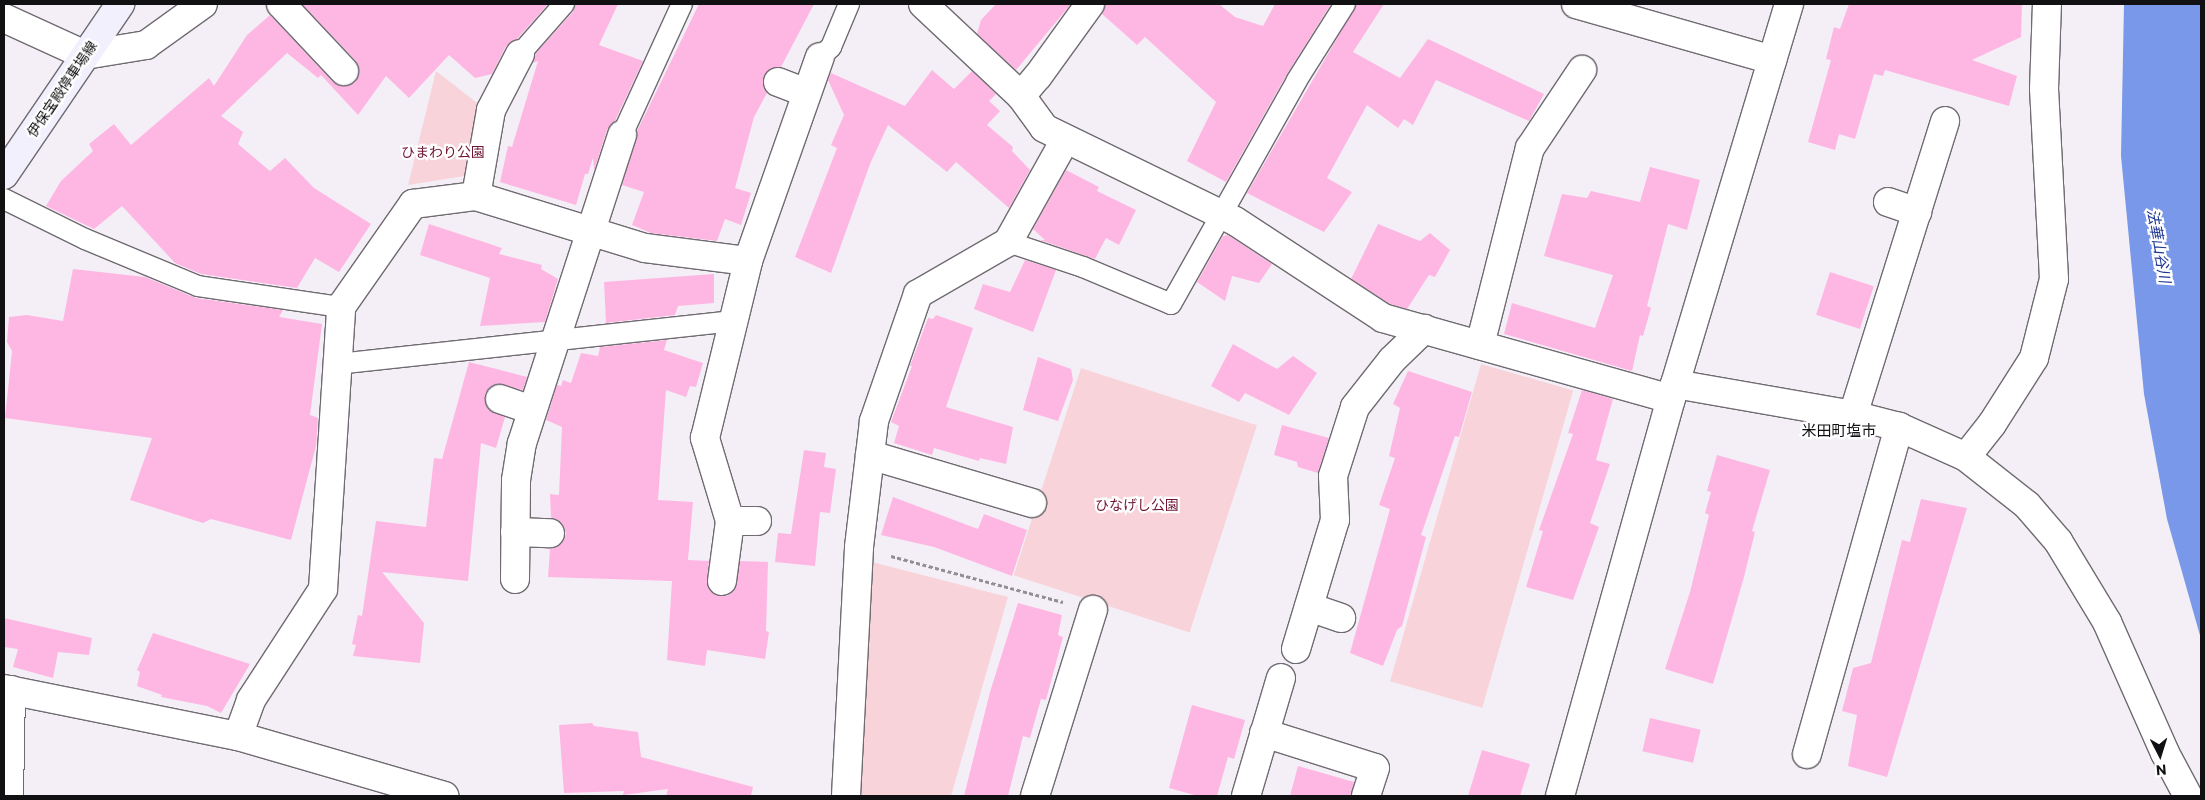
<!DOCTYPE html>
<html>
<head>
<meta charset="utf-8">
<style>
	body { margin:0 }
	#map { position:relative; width:2205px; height:800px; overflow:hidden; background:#f4eff6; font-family:Commissioner,"Noto Sans JP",sans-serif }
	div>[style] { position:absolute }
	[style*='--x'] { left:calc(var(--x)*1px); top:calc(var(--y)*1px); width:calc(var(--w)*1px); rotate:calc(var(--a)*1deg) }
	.green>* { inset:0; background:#f8d4da; transform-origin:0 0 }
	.water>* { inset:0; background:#7998e9 }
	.building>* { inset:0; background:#feb7e3; transform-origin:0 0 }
	.path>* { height:3px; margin-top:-1.5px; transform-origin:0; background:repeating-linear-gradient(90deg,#928f94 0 4px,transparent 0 6.5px) }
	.roads { filter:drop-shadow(1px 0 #6f6b71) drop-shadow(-1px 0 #6f6b71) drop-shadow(0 1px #6f6b71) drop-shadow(0 -1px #6f6b71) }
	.service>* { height:20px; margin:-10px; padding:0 10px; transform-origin:10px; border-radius:10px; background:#fff }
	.minor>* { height:28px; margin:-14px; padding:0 14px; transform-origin:14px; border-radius:14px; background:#fff }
	.tertiary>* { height:28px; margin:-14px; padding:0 14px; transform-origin:14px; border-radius:14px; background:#fff }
	.secondary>* { height:28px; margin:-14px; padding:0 14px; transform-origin:14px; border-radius:14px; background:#f2f0fc }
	span { translate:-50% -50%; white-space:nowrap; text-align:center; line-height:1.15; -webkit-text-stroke:4.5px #fff; paint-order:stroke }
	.street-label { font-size:14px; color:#111012 }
	.park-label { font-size:14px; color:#6e1533 }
	.water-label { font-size:15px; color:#1f3693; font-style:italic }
	.neighbourhood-label { font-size:15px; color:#111012 }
	.frame { position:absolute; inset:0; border:5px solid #111012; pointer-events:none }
	.north { position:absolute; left:2135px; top:730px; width:50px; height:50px; -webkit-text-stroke:4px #fff; paint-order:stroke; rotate:175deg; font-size:14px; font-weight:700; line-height:20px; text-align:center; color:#111012 }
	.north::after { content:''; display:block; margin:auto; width:18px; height:22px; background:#111012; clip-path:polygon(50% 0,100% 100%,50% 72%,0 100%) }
</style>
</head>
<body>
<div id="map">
	<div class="green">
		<div style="clip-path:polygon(436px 71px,481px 106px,465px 176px,408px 185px)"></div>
		<div style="left:1481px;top:364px;width:96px;height:330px;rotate:16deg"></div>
		<div style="left:1081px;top:368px;width:185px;height:218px;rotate:18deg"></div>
		<div style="clip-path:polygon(868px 561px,1008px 597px,951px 796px,856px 796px)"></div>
	</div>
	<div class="water">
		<div style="clip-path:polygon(2124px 4px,2201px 4px,2201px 639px,2167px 519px,2144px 394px,2121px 156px)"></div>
	</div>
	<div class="building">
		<div style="clip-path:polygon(302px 4px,548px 4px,517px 39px,506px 46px,492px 74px,475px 78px,449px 55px,409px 98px,386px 76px,358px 115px,321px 75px,318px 78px,287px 53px,221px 116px,243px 132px,238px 144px,270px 171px,285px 158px,314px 188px,371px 224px,339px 272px,315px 258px,297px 288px,201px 274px,175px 263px,122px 206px,94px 229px,46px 206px,61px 181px,93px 151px,89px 144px,114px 124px,131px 145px,209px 78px,214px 86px,247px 35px,270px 15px,333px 82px,347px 86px,354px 83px,359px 75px,356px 61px)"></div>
		<div style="clip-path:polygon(576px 4px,618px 4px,599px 45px,643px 61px,615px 121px,607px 130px,594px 171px,593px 158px,588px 174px,585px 174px,576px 205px,500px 182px,508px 146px,512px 147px,538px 61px,533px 63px,535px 54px,573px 12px)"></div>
		<div style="clip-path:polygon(699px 4px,814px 4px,781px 67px,769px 70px,764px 76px,763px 85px,767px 93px,754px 117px,735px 188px,751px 193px,741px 225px,725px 219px,717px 241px,651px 233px,632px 225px,644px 192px,622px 185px,637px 131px)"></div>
		<div style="clip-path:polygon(996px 4px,1071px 4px,1016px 70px,977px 34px,981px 20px)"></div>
		<div style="clip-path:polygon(1105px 4px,1219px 4px,1235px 17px,1263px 26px,1275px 4px,1331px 4px,1287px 74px,1226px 182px,1187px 161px,1216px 102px,1145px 37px,1137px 45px,1102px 14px)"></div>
		<div style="clip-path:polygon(1357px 4px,1384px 4px,1353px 52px,1400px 78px,1428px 39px,1544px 94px,1529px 121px,1436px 80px,1413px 125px,1404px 119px,1398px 128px,1367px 105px,1327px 178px,1352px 192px,1324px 232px,1247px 193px)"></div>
		<div style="clip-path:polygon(1849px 4px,2022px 4px,2021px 37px,1972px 60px,2017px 76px,2009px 106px,1885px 70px,1883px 76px,1874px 74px,1855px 139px,1839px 134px,1835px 150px,1808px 142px,1831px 60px,1826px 59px,1834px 27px,1840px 29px)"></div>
		<div style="clip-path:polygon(932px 70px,954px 89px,972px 71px,996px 94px,989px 101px,1000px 111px,987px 125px,1013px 147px,1012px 151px,1030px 170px,1009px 208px,956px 162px,947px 172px,888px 125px,870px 164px,831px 273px,795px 257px,837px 148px,831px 145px,844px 115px,828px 80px,831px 73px,905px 106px)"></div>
		<div style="clip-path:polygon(1650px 167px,1700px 180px,1687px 230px,1668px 224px,1647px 306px,1651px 308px,1643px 336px,1640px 335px,1632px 371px,1504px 334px,1512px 303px,1595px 328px,1613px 275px,1544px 256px,1562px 194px,1587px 198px,1591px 191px,1640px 202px)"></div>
		<div style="clip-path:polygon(1066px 170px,1099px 187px,1097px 191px,1136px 210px,1119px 245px,1106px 238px,1095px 259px,1040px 240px,1045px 240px,1033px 229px)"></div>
		<div style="clip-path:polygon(429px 224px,502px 248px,499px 254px,542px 265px,541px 269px,558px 279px,545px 322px,480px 326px,490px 278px,420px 255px)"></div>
		<div style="clip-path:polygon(1378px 224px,1420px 241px,1430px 233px,1450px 250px,1435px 277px,1429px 275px,1407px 309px,1390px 304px,1351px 279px)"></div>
		<div style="clip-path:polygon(1228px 235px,1272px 264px,1259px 283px,1232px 276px,1225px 301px,1197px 282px,1223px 236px)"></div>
		<div style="clip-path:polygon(1025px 260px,1056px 270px,1033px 332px,974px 309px,983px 284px,1010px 292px)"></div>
		<div style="clip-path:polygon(73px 269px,145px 277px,196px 298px,283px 310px,279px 317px,322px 324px,310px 415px,318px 418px,316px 446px,291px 540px,211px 519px,203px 523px,130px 500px,152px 438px,5px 418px,12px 351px,7px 342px,9px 317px,27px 315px,63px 321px)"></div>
		<div style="left:1830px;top:272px;width:46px;height:45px;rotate:18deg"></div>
		<div style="clip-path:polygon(714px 274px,714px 303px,678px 306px,675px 315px,606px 323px,604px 282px)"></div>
		<div style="clip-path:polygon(936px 315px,973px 328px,946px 407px,1013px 427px,1006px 464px,980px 458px,979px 461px,934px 448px,932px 455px,894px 443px,899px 426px,891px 422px,912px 366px,910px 366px,928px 318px,933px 319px)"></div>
		<div style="clip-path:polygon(667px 340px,664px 350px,703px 363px,696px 387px,690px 386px,686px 397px,666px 390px,658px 500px,693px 502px,688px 560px,709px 561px,707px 579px,713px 594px,727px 596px,734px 591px,740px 561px,768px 562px,766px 631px,769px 632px,765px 659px,707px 650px,705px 666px,667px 660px,672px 581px,548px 577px,550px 549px,558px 546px,566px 534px,563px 525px,551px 517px,550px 494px,559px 495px,562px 427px,546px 420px,557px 385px,561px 386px,563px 380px,571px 383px,581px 353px,598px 356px,600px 347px)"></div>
		<div style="clip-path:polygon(1233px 344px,1277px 369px,1293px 356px,1317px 373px,1289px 415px,1245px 393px,1239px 402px,1211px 386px)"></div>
		<div style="clip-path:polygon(1038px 357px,1071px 369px,1073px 380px,1058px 421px,1023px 410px)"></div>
		<div style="clip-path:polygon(469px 362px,527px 377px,523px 390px,498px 384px,485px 394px,488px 409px,505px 417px,496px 448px,481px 443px,468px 581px,382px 572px,424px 623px,420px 663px,353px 656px,356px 645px,352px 644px,358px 615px,362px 616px,376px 521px,426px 527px,434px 458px,442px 459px)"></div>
		<div style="clip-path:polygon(1408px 371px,1472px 392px,1459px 437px,1455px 436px,1421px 535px,1426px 537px,1402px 626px,1397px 630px,1383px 666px,1350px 653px,1390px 509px,1379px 505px,1395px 458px,1389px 456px,1400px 408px,1393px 404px)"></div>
		<div style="clip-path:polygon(1582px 390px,1613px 399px,1596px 460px,1610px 464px,1590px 523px,1599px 527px,1573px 600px,1526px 587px,1543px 531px,1539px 530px,1573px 434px,1568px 433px)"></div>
		<div style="clip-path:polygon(1282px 425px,1329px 438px,1318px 473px,1298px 467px,1297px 462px,1274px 455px)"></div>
		<div style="clip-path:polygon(804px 450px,826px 453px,824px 467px,836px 469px,830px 513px,820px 512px,815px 566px,775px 562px,778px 533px,791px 534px)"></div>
		<div style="clip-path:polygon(1717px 455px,1770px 470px,1752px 531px,1755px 532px,1744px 577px,1713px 684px,1665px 669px,1690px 592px,1709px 515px,1705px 513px,1711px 492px,1707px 491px)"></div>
		<div style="clip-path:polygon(893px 497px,978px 529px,984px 514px,1027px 530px,1012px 576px,934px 547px,881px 535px)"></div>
		<div style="clip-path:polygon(1921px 499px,1967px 508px,1887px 777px,1848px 766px,1857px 715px,1842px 711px,1853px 668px,1871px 663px,1902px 540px,1910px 542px)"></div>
		<div style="clip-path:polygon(1018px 603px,1062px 615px,1058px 635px,1063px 637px,1046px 700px,1041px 699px,1030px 738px,1023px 736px,1008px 796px,964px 796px,990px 692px)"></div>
		<div style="clip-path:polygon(4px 618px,92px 638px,89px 655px,58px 652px,53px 678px,13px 667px,18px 649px,4px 647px)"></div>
		<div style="clip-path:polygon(153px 633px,250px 664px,221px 713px,207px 706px,161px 697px,162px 695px,137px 686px,140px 672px,137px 670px)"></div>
		<div style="clip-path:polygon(1192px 705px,1245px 720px,1234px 759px,1228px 757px,1217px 796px,1198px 796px,1169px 788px)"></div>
		<div style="left:1650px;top:718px;width:52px;height:34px;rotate:13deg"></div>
		<div style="clip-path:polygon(592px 723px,594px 726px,638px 732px,641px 757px,753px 787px,751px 796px,666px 796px,668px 789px,623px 795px,624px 791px,564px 793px,559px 725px)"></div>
		<div style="clip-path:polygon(1482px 750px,1530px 764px,1520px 796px,1468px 796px)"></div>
		<div style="clip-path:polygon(1298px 766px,1354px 782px,1351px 796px,1290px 796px)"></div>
	</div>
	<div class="path">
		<div style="--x:891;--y:556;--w:178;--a:15"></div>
	</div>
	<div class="roads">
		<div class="service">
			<div style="--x:520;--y:54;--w:67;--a:-48.7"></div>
			<div style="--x:820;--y:57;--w:15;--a:-42"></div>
			<div style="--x:831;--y:47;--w:47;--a:-67.3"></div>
			<div style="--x:622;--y:135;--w:144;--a:-65.4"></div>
			<div style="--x:4;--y:199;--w:90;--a:26.3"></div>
			<div style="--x:85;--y:239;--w:122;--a:22.6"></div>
			<div style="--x:198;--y:286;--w:145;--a:8.4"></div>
			<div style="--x:1008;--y:242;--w:79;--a:18.4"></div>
			<div style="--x:1083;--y:267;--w:95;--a:22.8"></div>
			<div style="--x:1171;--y:304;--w:257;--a:-60.6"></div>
			<div style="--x:1297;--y:80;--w:90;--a:-57.7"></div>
			<div style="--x:337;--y:364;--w:398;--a:-6.2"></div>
		</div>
		<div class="minor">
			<div style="--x:281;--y:4;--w:92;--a:46.8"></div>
			<div style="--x:923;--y:4;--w:134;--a:43.2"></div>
			<div style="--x:1021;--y:96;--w:39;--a:54"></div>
			<div style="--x:1044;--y:128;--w:212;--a:26"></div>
			<div style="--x:1235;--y:221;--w:177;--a:33.2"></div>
			<div style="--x:1383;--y:318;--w:299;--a:15.7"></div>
			<div style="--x:1576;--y:4;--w:204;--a:15.9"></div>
			<div style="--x:4;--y:18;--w:89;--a:24.6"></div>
			<div style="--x:85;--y:55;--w:62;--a:-9.3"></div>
			<div style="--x:146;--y:45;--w:70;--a:-35.7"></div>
			<div style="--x:778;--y:82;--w:30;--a:21"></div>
			<div style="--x:1021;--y:96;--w:26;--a:-50"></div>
			<div style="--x:1038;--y:76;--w:89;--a:-54.2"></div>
			<div style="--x:476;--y:196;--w:87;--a:-80.1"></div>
			<div style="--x:491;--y:110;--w:63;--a:-62.6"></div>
			<div style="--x:1888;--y:202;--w:31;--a:19"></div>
			<div style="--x:1480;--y:345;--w:203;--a:-75.8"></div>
			<div style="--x:1530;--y:148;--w:94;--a:-56.3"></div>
			<div style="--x:500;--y:399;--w:34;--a:19"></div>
			<div style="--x:1853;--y:415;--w:308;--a:-72.6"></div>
			<div style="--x:870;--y:455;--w:169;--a:16.5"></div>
			<div style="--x:1966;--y:457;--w:42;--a:-51.8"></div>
			<div style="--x:1992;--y:424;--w:78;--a:-57.5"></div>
			<div style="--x:2034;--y:358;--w:81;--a:-75.8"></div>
			<div style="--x:2054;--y:279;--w:190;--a:-93"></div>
			<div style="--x:2044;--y:89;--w:85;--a:-88"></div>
			<div style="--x:730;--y:521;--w:27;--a:0"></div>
			<div style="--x:515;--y:532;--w:35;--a:2"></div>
			<div style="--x:515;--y:579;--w:99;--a:-89.4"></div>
			<div style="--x:516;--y:480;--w:37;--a:-81"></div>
			<div style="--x:522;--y:443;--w:324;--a:-72"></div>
			<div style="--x:722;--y:581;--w:61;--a:-82.4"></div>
			<div style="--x:730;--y:521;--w:87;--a:-106.8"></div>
			<div style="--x:705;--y:438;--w:182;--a:-76.3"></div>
			<div style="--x:748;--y:261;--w:216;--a:-70.6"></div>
			<div style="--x:1309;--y:607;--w:34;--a:19"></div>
			<div style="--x:1296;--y:649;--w:135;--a:-73.2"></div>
			<div style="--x:1335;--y:520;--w:44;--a:-92.6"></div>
			<div style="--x:1333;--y:476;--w:72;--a:-72.3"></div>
			<div style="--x:1355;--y:407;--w:60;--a:-51.8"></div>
			<div style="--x:1392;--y:360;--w:45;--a:-44.1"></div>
			<div style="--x:4;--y:689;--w:239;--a:11.4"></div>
			<div style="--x:238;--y:736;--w:215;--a:16.2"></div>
			<div style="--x:1264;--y:733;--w:116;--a:17.5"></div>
			<div style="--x:1375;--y:768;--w:29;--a:108"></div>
			<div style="--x:238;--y:736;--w:38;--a:-70"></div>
			<div style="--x:251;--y:700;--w:132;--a:-57"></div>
			<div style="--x:323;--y:589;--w:283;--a:-86.3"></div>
			<div style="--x:341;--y:307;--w:126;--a:-55"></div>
			<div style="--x:413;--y:204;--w:64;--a:-7.2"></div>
			<div style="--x:476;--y:196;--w:177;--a:17.1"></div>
			<div style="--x:645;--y:248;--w:104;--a:7.2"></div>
			<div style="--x:1807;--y:754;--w:340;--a:-74.3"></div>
			<div style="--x:9;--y:796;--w:106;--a:-88.9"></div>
			<div style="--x:846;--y:796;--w:249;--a:-87"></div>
			<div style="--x:859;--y:547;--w:127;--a:-83.2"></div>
			<div style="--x:874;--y:421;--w:134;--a:-70.9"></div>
			<div style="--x:918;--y:294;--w:104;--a:-30"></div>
			<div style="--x:1008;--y:242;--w:117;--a:-60.8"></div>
			<div style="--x:1035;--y:796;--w:195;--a:-72.7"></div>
			<div style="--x:1246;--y:796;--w:123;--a:-73.5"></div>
		</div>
		<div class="tertiary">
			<div style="--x:1675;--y:384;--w:181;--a:9.9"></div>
			<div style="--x:1853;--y:415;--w:48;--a:14.6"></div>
			<div style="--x:1899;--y:427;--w:73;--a:24.1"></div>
			<div style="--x:1966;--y:457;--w:78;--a:38.2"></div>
			<div style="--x:2027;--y:505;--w:48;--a:49.3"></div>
			<div style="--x:2058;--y:541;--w:95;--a:58.8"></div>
			<div style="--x:2107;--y:622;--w:143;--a:66.1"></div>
			<div style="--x:2165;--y:753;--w:49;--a:61.9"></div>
			<div style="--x:1560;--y:796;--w:428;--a:-74.4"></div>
			<div style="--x:1675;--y:384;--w:397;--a:-73.3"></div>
		</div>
		<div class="secondary">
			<div style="--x:4;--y:175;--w:207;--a:-55.8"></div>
		</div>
	</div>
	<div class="street-label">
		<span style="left:62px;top:89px;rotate:-56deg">伊保宝殿停車場線</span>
	</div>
	<div class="park-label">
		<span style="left:443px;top:152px">ひまわり公園</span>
		<span style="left:1137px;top:505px">ひなげし公園</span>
	</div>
	<div class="water-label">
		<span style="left:2159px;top:246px;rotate:80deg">法華山谷川</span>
	</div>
	<div class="neighbourhood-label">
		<span style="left:1839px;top:431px">米田町塩市</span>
	</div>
	<div class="frame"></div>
	<div class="north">N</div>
</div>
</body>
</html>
